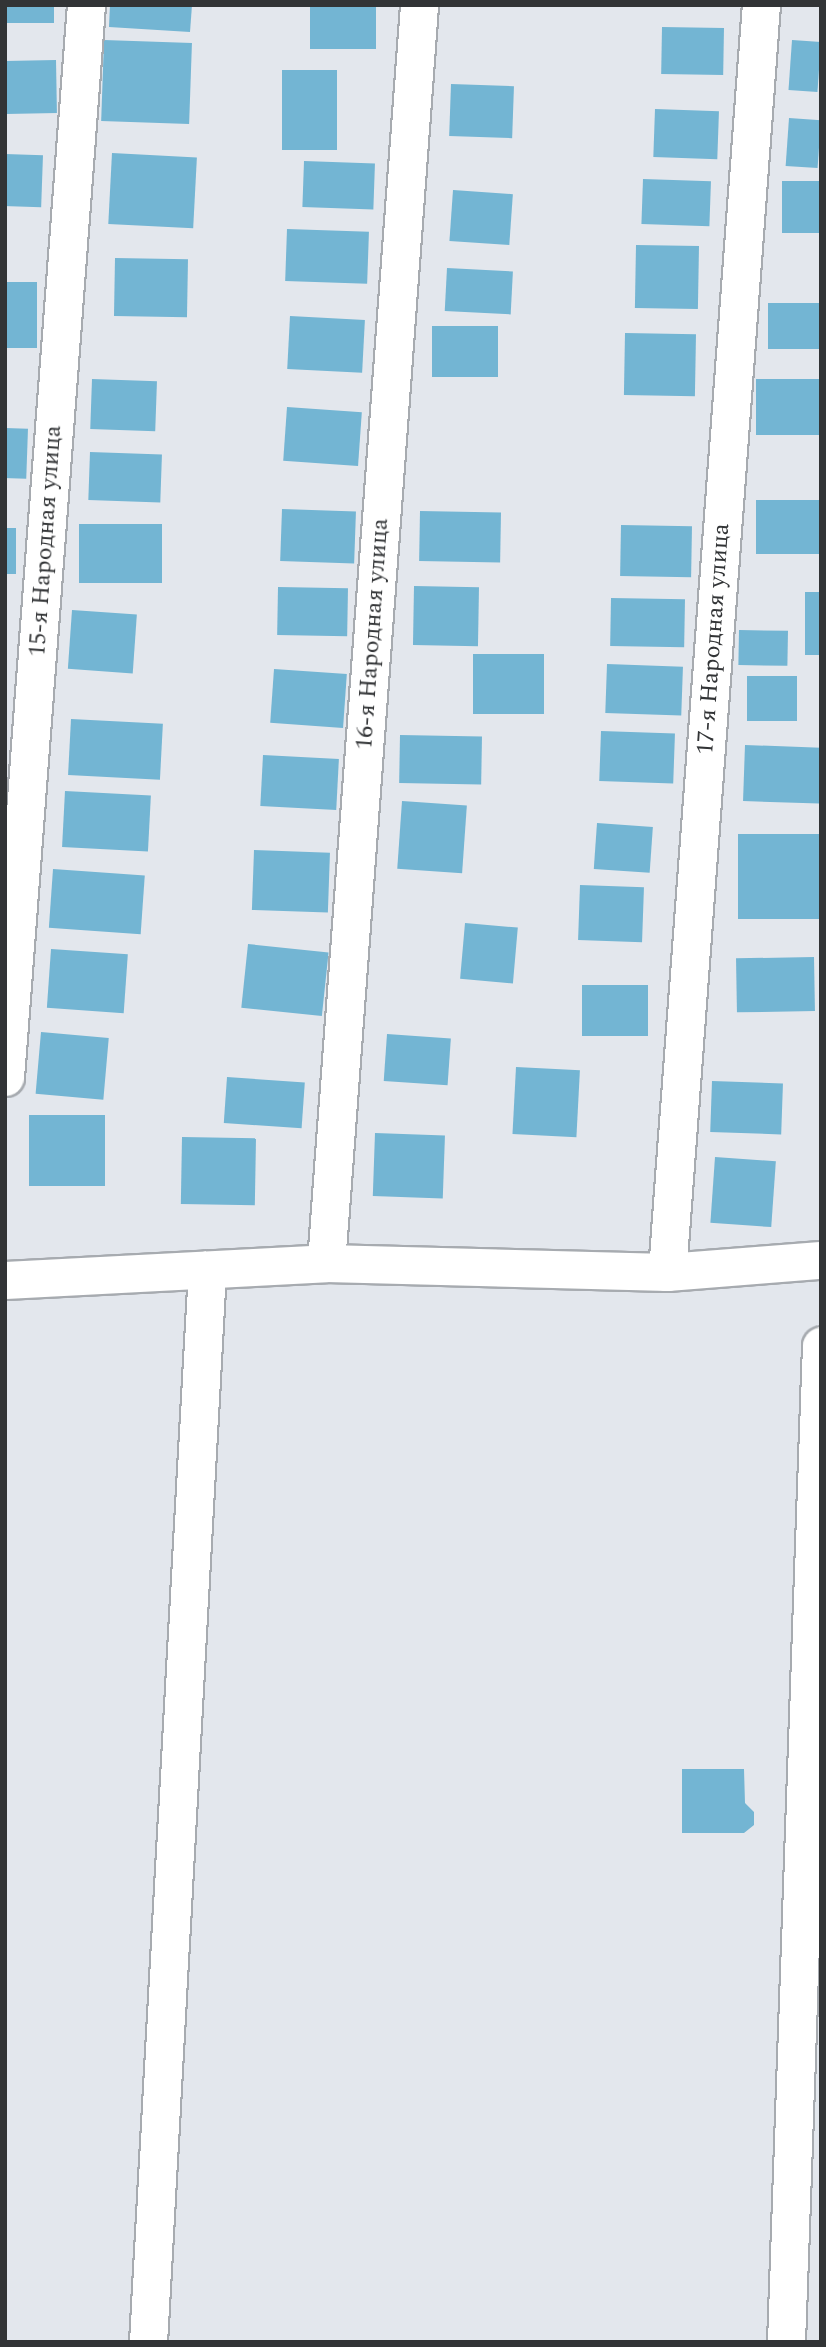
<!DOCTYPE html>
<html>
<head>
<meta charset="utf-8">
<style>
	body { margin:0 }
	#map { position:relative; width:826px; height:2347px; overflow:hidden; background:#e3e7ed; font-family:Spectral,serif }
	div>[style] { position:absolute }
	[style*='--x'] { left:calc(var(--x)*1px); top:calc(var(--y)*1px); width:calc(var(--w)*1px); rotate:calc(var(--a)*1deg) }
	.building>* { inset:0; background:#73b5d3; transform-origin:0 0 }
	.roads { filter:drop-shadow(2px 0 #a7abb0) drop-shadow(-2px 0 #a7abb0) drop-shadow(0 2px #a7abb0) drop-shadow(0 -2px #a7abb0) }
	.street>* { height:37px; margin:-18.5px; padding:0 18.5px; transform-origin:18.5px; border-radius:18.5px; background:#fff }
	span { translate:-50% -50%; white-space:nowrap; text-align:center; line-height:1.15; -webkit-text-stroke:6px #fff; paint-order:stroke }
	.street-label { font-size:24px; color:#323436 }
	.frame { position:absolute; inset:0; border:7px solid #323436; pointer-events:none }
</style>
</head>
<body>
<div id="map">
	<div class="building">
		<div style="left:5px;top:5px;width:49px;height:18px"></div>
		<div style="clip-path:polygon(110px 5px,192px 5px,190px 32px,109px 27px)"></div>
		<div style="left:310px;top:5px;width:66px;height:44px"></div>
		<div style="left:662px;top:27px;width:62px;height:47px;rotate:1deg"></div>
		<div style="left:104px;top:40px;width:88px;height:81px;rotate:2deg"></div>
		<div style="left:792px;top:40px;width:29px;height:50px;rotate:4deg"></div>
		<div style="left:56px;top:60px;width:53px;height:51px;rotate:89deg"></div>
		<div style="left:282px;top:70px;width:55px;height:80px"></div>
		<div style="left:451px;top:84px;width:63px;height:52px;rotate:2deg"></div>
		<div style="left:655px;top:109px;width:64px;height:48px;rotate:2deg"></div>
		<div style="left:789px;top:118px;width:32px;height:48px;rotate:4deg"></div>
		<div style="left:112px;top:153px;width:85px;height:71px;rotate:3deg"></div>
		<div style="left:5px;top:154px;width:38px;height:52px;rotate:2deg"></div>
		<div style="left:304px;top:161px;width:71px;height:46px;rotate:2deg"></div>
		<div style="left:643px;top:179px;width:68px;height:45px;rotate:2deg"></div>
		<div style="left:782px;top:181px;width:39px;height:52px"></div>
		<div style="left:453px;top:190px;width:60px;height:51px;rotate:4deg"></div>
		<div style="left:287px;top:229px;width:82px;height:52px;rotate:2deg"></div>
		<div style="left:636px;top:245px;width:63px;height:63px;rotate:1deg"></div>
		<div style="left:115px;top:258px;width:73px;height:58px;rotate:1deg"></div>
		<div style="left:447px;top:268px;width:66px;height:43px;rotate:3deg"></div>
		<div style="left:5px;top:282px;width:32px;height:66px"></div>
		<div style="left:768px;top:303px;width:53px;height:46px"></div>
		<div style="left:290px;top:316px;width:75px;height:53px;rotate:3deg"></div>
		<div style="left:432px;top:326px;width:66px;height:51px"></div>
		<div style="left:625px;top:333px;width:71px;height:62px;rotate:1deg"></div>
		<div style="left:92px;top:379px;width:65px;height:50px;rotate:2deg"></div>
		<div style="left:756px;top:379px;width:65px;height:56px"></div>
		<div style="left:287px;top:407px;width:75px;height:54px;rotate:4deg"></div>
		<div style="left:5px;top:428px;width:23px;height:50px;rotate:2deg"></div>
		<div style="left:90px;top:452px;width:72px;height:48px;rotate:2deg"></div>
		<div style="left:756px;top:500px;width:65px;height:54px"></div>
		<div style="left:282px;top:509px;width:74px;height:52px;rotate:2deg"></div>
		<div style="left:420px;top:511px;width:81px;height:50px;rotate:1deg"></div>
		<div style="left:79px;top:524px;width:83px;height:59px"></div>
		<div style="left:621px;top:525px;width:71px;height:51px;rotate:1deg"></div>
		<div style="left:5px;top:528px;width:11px;height:46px"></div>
		<div style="left:414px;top:586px;width:65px;height:59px;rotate:1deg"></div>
		<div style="left:278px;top:587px;width:70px;height:48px;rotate:1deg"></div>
		<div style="left:805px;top:592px;width:16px;height:63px"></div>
		<div style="left:611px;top:598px;width:74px;height:48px;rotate:1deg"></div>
		<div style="left:72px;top:610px;width:65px;height:59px;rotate:4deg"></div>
		<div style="left:739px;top:630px;width:49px;height:35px;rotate:1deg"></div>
		<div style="left:544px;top:654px;width:60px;height:71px;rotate:90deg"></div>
		<div style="left:607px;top:664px;width:76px;height:49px;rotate:2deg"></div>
		<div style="left:274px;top:669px;width:73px;height:54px;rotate:4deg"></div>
		<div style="left:747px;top:676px;width:50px;height:45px"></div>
		<div style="left:71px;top:719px;width:92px;height:56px;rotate:3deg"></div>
		<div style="left:601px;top:731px;width:74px;height:50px;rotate:2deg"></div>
		<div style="left:400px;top:735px;width:82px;height:48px;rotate:1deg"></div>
		<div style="left:745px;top:745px;width:76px;height:56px;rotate:2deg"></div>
		<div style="left:263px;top:755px;width:76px;height:51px;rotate:3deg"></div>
		<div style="left:65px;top:791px;width:86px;height:56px;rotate:3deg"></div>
		<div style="left:402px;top:801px;width:65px;height:68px;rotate:4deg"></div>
		<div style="left:597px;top:823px;width:56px;height:46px;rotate:4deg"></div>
		<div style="left:738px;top:834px;width:83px;height:85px"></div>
		<div style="left:254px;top:850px;width:76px;height:60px;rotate:2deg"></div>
		<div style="left:53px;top:869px;width:92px;height:59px;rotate:4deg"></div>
		<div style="left:580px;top:885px;width:64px;height:55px;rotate:2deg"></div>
		<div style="left:465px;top:923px;width:53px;height:56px;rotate:5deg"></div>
		<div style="left:248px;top:944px;width:81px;height:64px;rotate:6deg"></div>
		<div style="left:51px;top:949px;width:77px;height:59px;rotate:4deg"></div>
		<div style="left:814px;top:957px;width:54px;height:78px;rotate:89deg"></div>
		<div style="left:648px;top:985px;width:51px;height:66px;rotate:90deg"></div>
		<div style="left:41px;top:1032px;width:68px;height:62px;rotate:5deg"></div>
		<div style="left:387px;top:1034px;width:64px;height:47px;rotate:4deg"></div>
		<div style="left:516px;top:1067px;width:64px;height:67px;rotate:3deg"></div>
		<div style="left:227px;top:1077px;width:78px;height:46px;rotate:4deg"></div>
		<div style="left:712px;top:1081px;width:71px;height:51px;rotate:2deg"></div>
		<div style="left:29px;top:1115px;width:76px;height:71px"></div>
		<div style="left:375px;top:1133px;width:70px;height:63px;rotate:2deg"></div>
		<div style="left:182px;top:1137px;width:74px;height:67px;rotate:1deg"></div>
		<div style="left:715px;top:1157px;width:61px;height:66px;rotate:4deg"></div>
		<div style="clip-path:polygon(682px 1769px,744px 1769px,745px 1803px,754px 1812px,754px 1825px,744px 1833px,682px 1833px)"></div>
	</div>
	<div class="roads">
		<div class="street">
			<div style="--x:5;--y:1077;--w:1075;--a:-85.68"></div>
			<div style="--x:326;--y:1263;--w:1261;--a:-85.77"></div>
			<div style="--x:667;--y:1272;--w:1270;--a:-85.76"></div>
			<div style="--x:5;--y:1280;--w:321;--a:-3"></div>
			<div style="--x:326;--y:1263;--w:341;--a:1.5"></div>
			<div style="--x:667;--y:1272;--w:154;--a:-4.5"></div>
			<div style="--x:148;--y:2342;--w:1074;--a:-86.85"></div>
			<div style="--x:786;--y:2342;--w:997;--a:-87.99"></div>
		</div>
	</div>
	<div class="street-label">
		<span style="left:46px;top:541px;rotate:-86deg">15-я Народная улица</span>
		<span style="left:373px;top:634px;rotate:-86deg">16-я Народная улица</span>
		<span style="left:714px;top:639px;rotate:-86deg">17-я Народная улица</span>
	</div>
	<div class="frame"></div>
</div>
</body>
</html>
